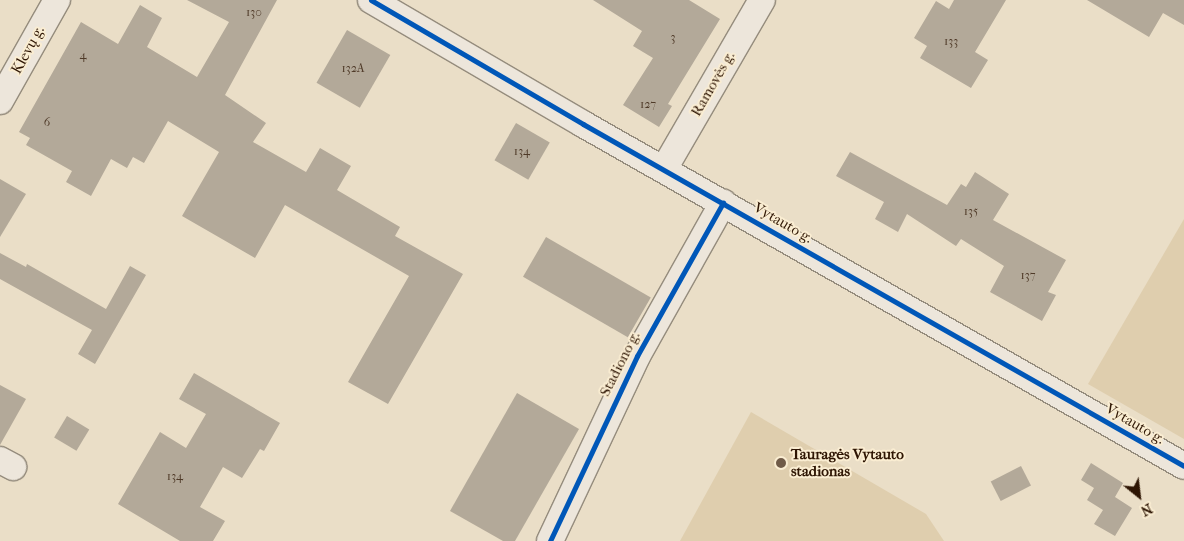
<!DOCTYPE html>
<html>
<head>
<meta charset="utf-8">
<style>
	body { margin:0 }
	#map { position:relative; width:1184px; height:541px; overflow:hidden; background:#eadec7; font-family:"IM FELL French Canon",serif }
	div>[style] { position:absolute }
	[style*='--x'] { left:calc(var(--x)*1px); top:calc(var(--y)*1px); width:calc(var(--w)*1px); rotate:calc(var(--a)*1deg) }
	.green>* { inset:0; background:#dfceae }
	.building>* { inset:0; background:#b3a999; transform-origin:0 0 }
	.roads { filter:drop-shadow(1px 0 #958c7d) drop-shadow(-1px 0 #958c7d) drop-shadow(0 1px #958c7d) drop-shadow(0 -1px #958c7d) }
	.minor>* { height:26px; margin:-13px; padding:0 13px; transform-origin:13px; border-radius:13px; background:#ede6db }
	.cycleway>* { height:5px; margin:-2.5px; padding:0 2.5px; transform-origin:2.5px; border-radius:2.5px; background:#0057b8 }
	.dots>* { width:14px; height:14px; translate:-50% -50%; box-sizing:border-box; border:2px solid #faedd2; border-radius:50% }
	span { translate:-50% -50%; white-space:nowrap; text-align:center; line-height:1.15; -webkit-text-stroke:4px #faedd2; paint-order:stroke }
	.number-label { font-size:12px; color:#4f3a28 }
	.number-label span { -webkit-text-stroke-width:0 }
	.street-label { font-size:15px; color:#2e1503 }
	.poi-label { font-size:15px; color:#2e1503; font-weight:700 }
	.left { translate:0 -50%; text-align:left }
	.north { position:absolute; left:1114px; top:471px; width:50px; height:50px; -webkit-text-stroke:4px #faedd2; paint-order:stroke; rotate:151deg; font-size:14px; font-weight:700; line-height:20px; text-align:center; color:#2e1503 }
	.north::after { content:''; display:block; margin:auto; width:18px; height:22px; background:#2e1503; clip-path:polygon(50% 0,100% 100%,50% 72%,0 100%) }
</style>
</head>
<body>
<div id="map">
	<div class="green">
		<div style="clip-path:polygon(1184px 219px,1184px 439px,1088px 384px)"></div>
		<div style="clip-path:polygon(751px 412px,926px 514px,944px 541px,680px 541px)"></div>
	</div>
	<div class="building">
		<div style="clip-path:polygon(187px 0,277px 0,225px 95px,266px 123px,253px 142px,306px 172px,320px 148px,351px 166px,337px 190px,400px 227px,395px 236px,463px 274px,388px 404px,348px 382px,409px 276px,285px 205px,255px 258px,182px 216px,219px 152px,168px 121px,144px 163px,133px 157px,127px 168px,111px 159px,91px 196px,66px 182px,72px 171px,26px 145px,30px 138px,19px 132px,81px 22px,118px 44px,140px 5px,162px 18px,147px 47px,197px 77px,229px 22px)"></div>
		<div style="clip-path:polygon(593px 0,689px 0,720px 19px,668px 104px,672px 106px,659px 127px,623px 105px,653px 58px,633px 46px,642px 31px)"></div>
		<div style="clip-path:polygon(954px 0,1006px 0,975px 52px,988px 60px,971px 88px,920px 58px,927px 46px,914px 38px,936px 1px,949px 9px)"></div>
		<div style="clip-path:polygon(1087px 0,1184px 0,1184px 25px,1163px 13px,1149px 37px)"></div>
		<div style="left:347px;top:30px;width:50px;height:61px;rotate:30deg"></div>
		<div style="left:516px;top:123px;width:39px;height:43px;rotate:30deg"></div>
		<div style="clip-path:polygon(850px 152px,947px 205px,961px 184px,966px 187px,975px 172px,1009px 194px,993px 220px,1066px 260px,1048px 292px,1056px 295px,1042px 321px,990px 292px,1004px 266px,961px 239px,956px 246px,907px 214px,898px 232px,875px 219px,884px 202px,836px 176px)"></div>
		<div style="clip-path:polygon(0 179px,26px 194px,0 237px)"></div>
		<div style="left:546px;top:237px;width:121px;height:46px;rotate:30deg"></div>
		<div style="clip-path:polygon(0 253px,26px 267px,27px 264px,106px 309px,130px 266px,146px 275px,95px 364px,78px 354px,92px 330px,0 279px)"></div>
		<div style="clip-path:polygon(194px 373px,280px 423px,264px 451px,260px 449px,242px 478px,223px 467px,200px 507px,225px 521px,213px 541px,180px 541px,118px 504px,160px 432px,186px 448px,206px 414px,179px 399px)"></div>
		<div style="clip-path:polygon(0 385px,26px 399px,0 445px)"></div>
		<div style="clip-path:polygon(517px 393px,579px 429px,515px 541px,503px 541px,450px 511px)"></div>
		<div style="left:67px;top:416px;width:26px;height:25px;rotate:31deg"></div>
		<div style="clip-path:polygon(1091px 463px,1123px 483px,1115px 497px,1132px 508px,1115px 536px,1094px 524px,1103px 510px,1087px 500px,1094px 488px,1081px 480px)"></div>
		<div style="left:1021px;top:466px;width:22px;height:34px;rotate:63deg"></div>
	</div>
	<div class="roads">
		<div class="minor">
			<div style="--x:371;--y:0;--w:246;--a:30.3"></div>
			<div style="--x:583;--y:124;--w:691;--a:29.64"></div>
			<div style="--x:0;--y:101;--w:116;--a:-60.6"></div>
			<div style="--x:664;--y:169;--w:195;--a:-59.9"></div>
			<div style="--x:0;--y:460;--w:15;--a:28"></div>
			<div style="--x:550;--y:541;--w:204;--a:-64.8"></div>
			<div style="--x:637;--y:356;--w:176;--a:-60.7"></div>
		</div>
	</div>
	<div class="cycleway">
		<div style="--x:371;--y:0;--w:246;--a:30.3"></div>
		<div style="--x:583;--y:124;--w:691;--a:29.64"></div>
		<div style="--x:550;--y:541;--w:204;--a:-64.8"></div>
		<div style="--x:637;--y:356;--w:176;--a:-60.7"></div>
	</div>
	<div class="dots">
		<div style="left:781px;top:463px;background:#705b48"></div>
	</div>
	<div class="number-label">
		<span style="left:254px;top:13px">130</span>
		<span style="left:673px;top:38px">3</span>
		<span style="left:951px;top:42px">133</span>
		<span style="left:83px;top:56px">4</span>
		<span style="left:353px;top:69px">132A</span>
		<span style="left:648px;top:105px">127</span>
		<span style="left:47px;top:123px">6</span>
		<span style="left:522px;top:152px">134</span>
		<span style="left:971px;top:212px">135</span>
		<span style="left:1028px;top:276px">137</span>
		<span style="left:175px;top:477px">134</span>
	</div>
	<div class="street-label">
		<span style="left:28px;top:50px;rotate:-61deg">Klevų g.</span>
		<span style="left:713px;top:84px;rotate:-60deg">Ramovės g.</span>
		<span style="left:783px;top:223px;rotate:30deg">Vytauto g.</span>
		<span style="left:620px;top:364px;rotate:-63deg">Stadiono g.</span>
		<span style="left:1135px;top:424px;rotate:30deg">Vytauto g.</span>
	</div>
	<div class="poi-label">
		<span class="left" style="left:791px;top:463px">Tauragės Vytauto<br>stadionas</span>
	</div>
	<div class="north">N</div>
</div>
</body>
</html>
